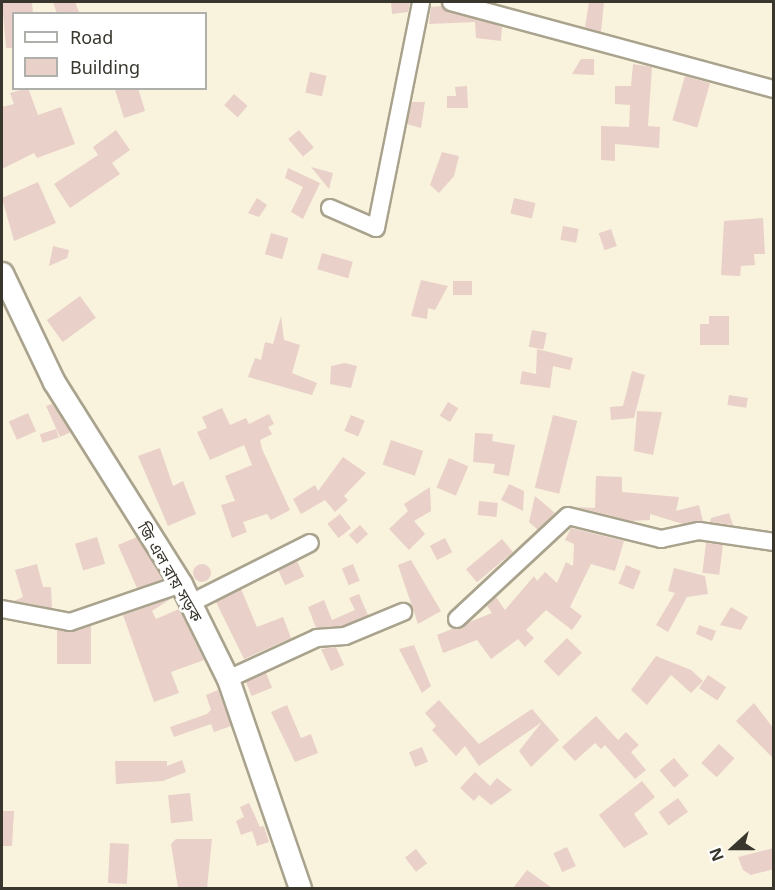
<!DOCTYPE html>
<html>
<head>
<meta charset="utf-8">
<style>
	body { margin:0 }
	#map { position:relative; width:775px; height:890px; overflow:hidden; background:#f9f3dd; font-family:"Noto Sans","Noto Sans Bengali",sans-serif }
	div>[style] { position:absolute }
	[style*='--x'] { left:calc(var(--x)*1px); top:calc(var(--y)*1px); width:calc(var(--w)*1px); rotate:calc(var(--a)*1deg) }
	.building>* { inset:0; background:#e9d0c8; transform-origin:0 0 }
	.round { border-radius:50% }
	.roads { filter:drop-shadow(2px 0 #a9a38e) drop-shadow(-2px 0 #a9a38e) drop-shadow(0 2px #a9a38e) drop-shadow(0 -2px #a9a38e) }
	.minor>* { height:16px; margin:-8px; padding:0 8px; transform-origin:8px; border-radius:8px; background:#fff }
	.major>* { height:21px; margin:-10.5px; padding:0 10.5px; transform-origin:10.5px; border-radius:10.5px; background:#fff }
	span { translate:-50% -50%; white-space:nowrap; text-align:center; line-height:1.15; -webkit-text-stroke:6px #fff; paint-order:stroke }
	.street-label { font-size:16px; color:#38362d }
	.frame { position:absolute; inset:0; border:3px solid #38362d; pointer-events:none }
	.legend { position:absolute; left:12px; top:12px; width:195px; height:78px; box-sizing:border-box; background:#fff; border:2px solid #afafab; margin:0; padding:8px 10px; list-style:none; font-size:18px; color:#38362d }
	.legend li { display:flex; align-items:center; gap:12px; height:30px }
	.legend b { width:30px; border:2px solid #afafab }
	.north { position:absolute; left:703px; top:818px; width:60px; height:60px; -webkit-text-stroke:4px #fff; paint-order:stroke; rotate:249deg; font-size:16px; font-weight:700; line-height:24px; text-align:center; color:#38362d }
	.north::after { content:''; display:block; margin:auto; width:21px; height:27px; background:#38362d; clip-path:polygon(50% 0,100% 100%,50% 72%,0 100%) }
</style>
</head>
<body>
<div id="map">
	<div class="building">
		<div style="clip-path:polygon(2px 2px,32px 2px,33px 14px,14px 14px,14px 48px,6px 48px)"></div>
		<div style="clip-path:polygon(53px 2px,75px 2px,80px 14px,57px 14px)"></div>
		<div style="clip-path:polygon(391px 2px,410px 2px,408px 12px,392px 14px)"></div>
		<div style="clip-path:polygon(589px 2px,604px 2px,601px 32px,585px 27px)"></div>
		<div style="clip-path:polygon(442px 6px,502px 27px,501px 41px,476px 38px,475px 22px,429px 24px,431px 7px)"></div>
		<div style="clip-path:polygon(581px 59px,594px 59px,594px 75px,572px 74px)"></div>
		<div style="clip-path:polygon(633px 64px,652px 67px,648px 126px,660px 127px,659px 148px,615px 144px,615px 161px,601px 160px,601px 126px,629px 127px,630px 105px,615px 104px,615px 86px,631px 86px)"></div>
		<div style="left:310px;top:72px;width:17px;height:21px;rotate:13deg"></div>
		<div style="left:685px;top:76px;width:26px;height:46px;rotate:16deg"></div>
		<div style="clip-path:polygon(467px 86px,468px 108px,447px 108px,447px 96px,456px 96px,455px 87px)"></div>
		<div style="clip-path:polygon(28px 88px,38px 115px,61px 107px,75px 144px,37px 158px,34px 153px,2px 169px,2px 107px,14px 104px,10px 93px)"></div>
		<div style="clip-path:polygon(121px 88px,138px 88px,145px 111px,124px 118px,115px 90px)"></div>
		<div style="left:234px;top:94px;width:18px;height:15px;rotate:41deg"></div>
		<div style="clip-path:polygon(412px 102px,425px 102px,421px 128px,407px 124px)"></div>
		<div style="clip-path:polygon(116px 130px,130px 150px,112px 163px,120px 174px,70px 208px,54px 184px,98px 155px,93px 147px)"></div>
		<div style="left:299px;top:130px;width:23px;height:14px;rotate:50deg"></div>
		<div style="clip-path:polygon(442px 152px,459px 156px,454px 176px,439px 193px,430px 185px)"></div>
		<div style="clip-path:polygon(311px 167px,333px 173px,329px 189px)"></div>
		<div style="clip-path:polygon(288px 168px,320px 183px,303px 219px,291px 212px,303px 187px,285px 178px)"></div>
		<div style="clip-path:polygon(38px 182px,56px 223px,14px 241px,2px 198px)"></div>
		<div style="clip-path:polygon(257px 198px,267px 205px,259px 217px,248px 213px)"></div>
		<div style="left:514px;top:198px;width:22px;height:16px;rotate:13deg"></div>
		<div style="clip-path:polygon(763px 218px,765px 254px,754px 254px,755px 265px,741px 266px,740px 276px,721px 275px,724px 221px)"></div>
		<div style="left:563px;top:226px;width:16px;height:14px;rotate:11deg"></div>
		<div style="left:611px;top:229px;width:18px;height:13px;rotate:71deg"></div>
		<div style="left:271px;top:233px;width:18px;height:22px;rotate:16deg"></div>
		<div style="clip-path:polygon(53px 246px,69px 250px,67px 258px,49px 266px)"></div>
		<div style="left:322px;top:253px;width:32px;height:17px;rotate:16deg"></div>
		<div style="clip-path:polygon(421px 280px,448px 286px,435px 310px,428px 308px,427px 319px,411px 316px)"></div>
		<div style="left:453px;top:281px;width:19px;height:14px"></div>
		<div style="left:80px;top:296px;width:27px;height:41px;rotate:54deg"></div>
		<div style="clip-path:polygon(281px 316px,284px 340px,300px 345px,292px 373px,317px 383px,312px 395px,248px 377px,255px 358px,261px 360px,265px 342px,273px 344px)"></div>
		<div style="clip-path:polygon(709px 316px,729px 316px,729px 345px,700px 345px,700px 324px,709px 324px)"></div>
		<div style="left:532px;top:330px;width:15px;height:17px;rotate:11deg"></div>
		<div style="clip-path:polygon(537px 349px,573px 358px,570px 370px,553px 366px,550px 388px,520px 384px,522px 371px,536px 374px)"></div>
		<div style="clip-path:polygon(345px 363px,357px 366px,351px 388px,330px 384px,331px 366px)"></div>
		<div style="clip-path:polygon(632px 371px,645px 375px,634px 418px,611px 420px,610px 407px,623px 406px)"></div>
		<div style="left:729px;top:395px;width:19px;height:10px;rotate:9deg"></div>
		<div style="left:448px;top:402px;width:12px;height:16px;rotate:31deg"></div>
		<div style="clip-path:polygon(52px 404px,71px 432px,60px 437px,46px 406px)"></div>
		<div style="clip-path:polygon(222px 408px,230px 425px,246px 418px,249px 424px,269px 414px,274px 424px,268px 427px,272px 434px,260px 440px,262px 449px,290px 510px,271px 520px,267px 514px,243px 522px,247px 532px,232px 538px,221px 505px,235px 501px,225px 476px,252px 465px,244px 445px,210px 460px,197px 432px,207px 428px,202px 417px)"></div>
		<div style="clip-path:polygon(637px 411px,662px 412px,653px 455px,634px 451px)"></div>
		<div style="left:28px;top:413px;width:20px;height:21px;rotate:66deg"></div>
		<div style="left:351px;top:415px;width:15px;height:17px;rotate:23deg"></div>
		<div style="left:553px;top:415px;width:25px;height:75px;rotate:14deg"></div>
		<div style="left:56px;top:429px;width:9px;height:17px;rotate:72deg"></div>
		<div style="clip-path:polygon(475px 433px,493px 434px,492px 441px,515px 445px,509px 476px,493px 473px,495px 464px,473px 462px)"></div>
		<div style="left:391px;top:440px;width:34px;height:26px;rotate:19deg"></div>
		<div style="clip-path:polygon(160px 448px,173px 486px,183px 481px,196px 514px,168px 526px,138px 456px)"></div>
		<div style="clip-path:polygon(343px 457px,366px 473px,344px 496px,348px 500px,335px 512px,325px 500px,301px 514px,293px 499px,315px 485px,318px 491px)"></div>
		<div style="left:449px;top:458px;width:21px;height:32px;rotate:23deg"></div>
		<div style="clip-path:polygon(596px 476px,622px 477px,622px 492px,679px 497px,676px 511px,699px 505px,703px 521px,683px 524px,650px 514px,650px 520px,631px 521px,577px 507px,595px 508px)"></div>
		<div style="clip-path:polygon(509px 484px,524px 491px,523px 511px,501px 500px)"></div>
		<div style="clip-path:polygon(430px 487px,431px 511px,414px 521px,425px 534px,409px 550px,389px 529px,408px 511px,404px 504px)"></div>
		<div style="clip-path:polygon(535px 496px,555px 513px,538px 530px,529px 522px)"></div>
		<div style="left:479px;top:501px;width:19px;height:14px;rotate:6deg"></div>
		<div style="clip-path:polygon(729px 513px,733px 525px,710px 522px,711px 518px)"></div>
		<div style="left:340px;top:514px;width:18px;height:16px;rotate:52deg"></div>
		<div style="left:360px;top:525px;width:12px;height:15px;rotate:48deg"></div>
		<div style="clip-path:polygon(571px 528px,624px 541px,615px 571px,591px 564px,570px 607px,582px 616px,572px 630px,546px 610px,526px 630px,534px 638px,525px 647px,518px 639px,491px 659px,477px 640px,443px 653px,437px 635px,492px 613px,487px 606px,496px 597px,505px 610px,534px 576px,537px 581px,545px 572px,557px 583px,566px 562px,573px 566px,574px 544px,565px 540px)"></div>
		<div style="left:97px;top:537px;width:28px;height:23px;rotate:73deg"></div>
		<div style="clip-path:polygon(137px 537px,163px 579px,137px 588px,118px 545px)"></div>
		<div style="left:445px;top:538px;width:16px;height:17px;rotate:63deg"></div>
		<div style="left:502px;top:539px;width:17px;height:47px;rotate:50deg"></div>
		<div style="left:706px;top:543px;width:17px;height:30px;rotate:7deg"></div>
		<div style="clip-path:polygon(411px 560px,441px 611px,418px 624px,398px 565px)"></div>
		<div style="left:297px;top:561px;width:17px;height:21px;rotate:65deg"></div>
		<div class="round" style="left:193px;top:564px;width:18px;height:18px"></div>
		<div style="clip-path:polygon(37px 564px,43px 587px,51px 587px,52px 608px,14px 601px,23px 597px,15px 570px)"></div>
		<div style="left:353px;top:564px;width:18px;height:12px;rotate:68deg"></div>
		<div style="left:626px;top:565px;width:16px;height:20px;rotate:22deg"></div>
		<div style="clip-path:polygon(674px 568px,705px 576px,708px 594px,687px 597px,668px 632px,656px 625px,675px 593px,668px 591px)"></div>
		<div style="clip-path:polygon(241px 589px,257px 627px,283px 617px,291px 638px,244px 659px,216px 602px)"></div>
		<div style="clip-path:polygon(359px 594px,368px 615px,343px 626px,316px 628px,308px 607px,324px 600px,332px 620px,355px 610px,349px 598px)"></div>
		<div style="clip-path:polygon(172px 598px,152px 611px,156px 619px,179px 609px,204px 660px,171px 672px,179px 693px,154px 702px,123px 615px)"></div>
		<div style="clip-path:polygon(731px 607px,748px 617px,741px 630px,720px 625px)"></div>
		<div style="clip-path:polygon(699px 625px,716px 631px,712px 641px,696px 634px)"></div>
		<div style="left:91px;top:626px;width:38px;height:34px;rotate:90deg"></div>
		<div style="left:567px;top:638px;width:21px;height:33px;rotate:45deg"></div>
		<div style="clip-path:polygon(414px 645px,431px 686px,422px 693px,399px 649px)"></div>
		<div style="clip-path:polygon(336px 647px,344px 665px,331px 671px,321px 649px)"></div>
		<div style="clip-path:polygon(656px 656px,691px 670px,703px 681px,691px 693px,671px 675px,647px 705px,631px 690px)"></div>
		<div style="left:266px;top:673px;width:16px;height:22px;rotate:68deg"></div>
		<div style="left:708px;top:675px;width:22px;height:16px;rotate:34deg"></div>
		<div style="clip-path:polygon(218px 690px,231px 726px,214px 732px,211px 724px,174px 737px,170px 727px,207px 714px,211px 710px,206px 695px)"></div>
		<div style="clip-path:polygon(439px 700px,479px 744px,532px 709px,559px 740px,531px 767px,519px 751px,542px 722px,479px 766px,465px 746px,456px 756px,432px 730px,436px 726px,425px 713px)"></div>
		<div style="clip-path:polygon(754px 703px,774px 729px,774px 759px,736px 721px)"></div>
		<div style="clip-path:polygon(287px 705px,301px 738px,311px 734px,318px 753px,295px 762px,271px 712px)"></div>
		<div style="clip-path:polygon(596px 716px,618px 740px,626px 732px,639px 745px,631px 752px,646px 770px,635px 779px,605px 745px,601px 749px,595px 743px,575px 761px,562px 747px)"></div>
		<div style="left:719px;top:744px;width:21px;height:26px;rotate:43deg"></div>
		<div style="left:422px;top:747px;width:16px;height:14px;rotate:68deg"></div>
		<div style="left:674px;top:758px;width:23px;height:19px;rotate:50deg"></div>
		<div style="clip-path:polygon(182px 760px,186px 772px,163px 781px,116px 784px,115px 761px,167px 761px,167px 766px)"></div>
		<div style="clip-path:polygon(475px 772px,490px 786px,497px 778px,512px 790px,491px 805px,479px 795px,474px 801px,460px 788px)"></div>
		<div style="clip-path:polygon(642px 781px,655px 797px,634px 814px,648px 834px,624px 848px,599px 815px)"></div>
		<div style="left:190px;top:793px;width:28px;height:22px;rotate:84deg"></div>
		<div style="left:678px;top:798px;width:17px;height:24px;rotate:54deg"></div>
		<div style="clip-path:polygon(249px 803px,260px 827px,264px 826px,269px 842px,257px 846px,252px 831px,241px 835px,236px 821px,244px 817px,240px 807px)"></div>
		<div style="clip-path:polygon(2px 811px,14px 811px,12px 846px,2px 846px)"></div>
		<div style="clip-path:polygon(176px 839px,212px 839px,207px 888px,178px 888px,171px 844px)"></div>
		<div style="left:110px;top:843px;width:19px;height:40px;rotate:3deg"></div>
		<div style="left:567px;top:847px;width:21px;height:15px;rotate:65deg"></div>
		<div style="clip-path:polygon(774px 848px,774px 869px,751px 875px,743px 870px,738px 857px)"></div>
		<div style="left:416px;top:849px;width:18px;height:14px;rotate:52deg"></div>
		<div style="clip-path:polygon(527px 870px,552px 888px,513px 888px)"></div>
	</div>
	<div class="roads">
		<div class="minor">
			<div style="--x:451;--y:2;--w:335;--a:15.1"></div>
			<div style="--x:330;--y:208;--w:50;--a:23.5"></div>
			<div style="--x:376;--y:228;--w:230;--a:-78.7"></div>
			<div style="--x:191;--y:603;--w:133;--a:-26.8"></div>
			<div style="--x:2;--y:609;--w:69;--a:10.8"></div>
			<div style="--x:70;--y:622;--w:117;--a:-18.9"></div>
			<div style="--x:457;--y:619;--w:151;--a:-42.9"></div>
			<div style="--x:568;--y:516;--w:96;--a:13.9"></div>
			<div style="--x:661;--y:539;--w:39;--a:-12"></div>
			<div style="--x:699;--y:531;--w:76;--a:8.3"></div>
			<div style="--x:228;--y:679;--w:98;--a:-24.7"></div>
			<div style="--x:317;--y:638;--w:28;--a:-4"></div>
			<div style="--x:345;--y:636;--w:63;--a:-22.5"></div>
		</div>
		<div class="major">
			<div style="--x:2;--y:273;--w:121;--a:64.5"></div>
			<div style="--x:54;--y:382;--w:239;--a:57.8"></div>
			<div style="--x:181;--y:584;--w:106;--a:63.7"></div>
			<div style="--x:228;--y:679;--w:221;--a:71"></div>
		</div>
	</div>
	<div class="street-label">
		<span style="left:170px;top:572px;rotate:60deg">জি এল রায় সড়ক</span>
	</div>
	<div class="frame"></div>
	<ul class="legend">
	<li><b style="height:8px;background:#fff"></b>Road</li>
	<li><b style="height:16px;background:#e9d0c8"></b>Building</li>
	</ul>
	<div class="north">N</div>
</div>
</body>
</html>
